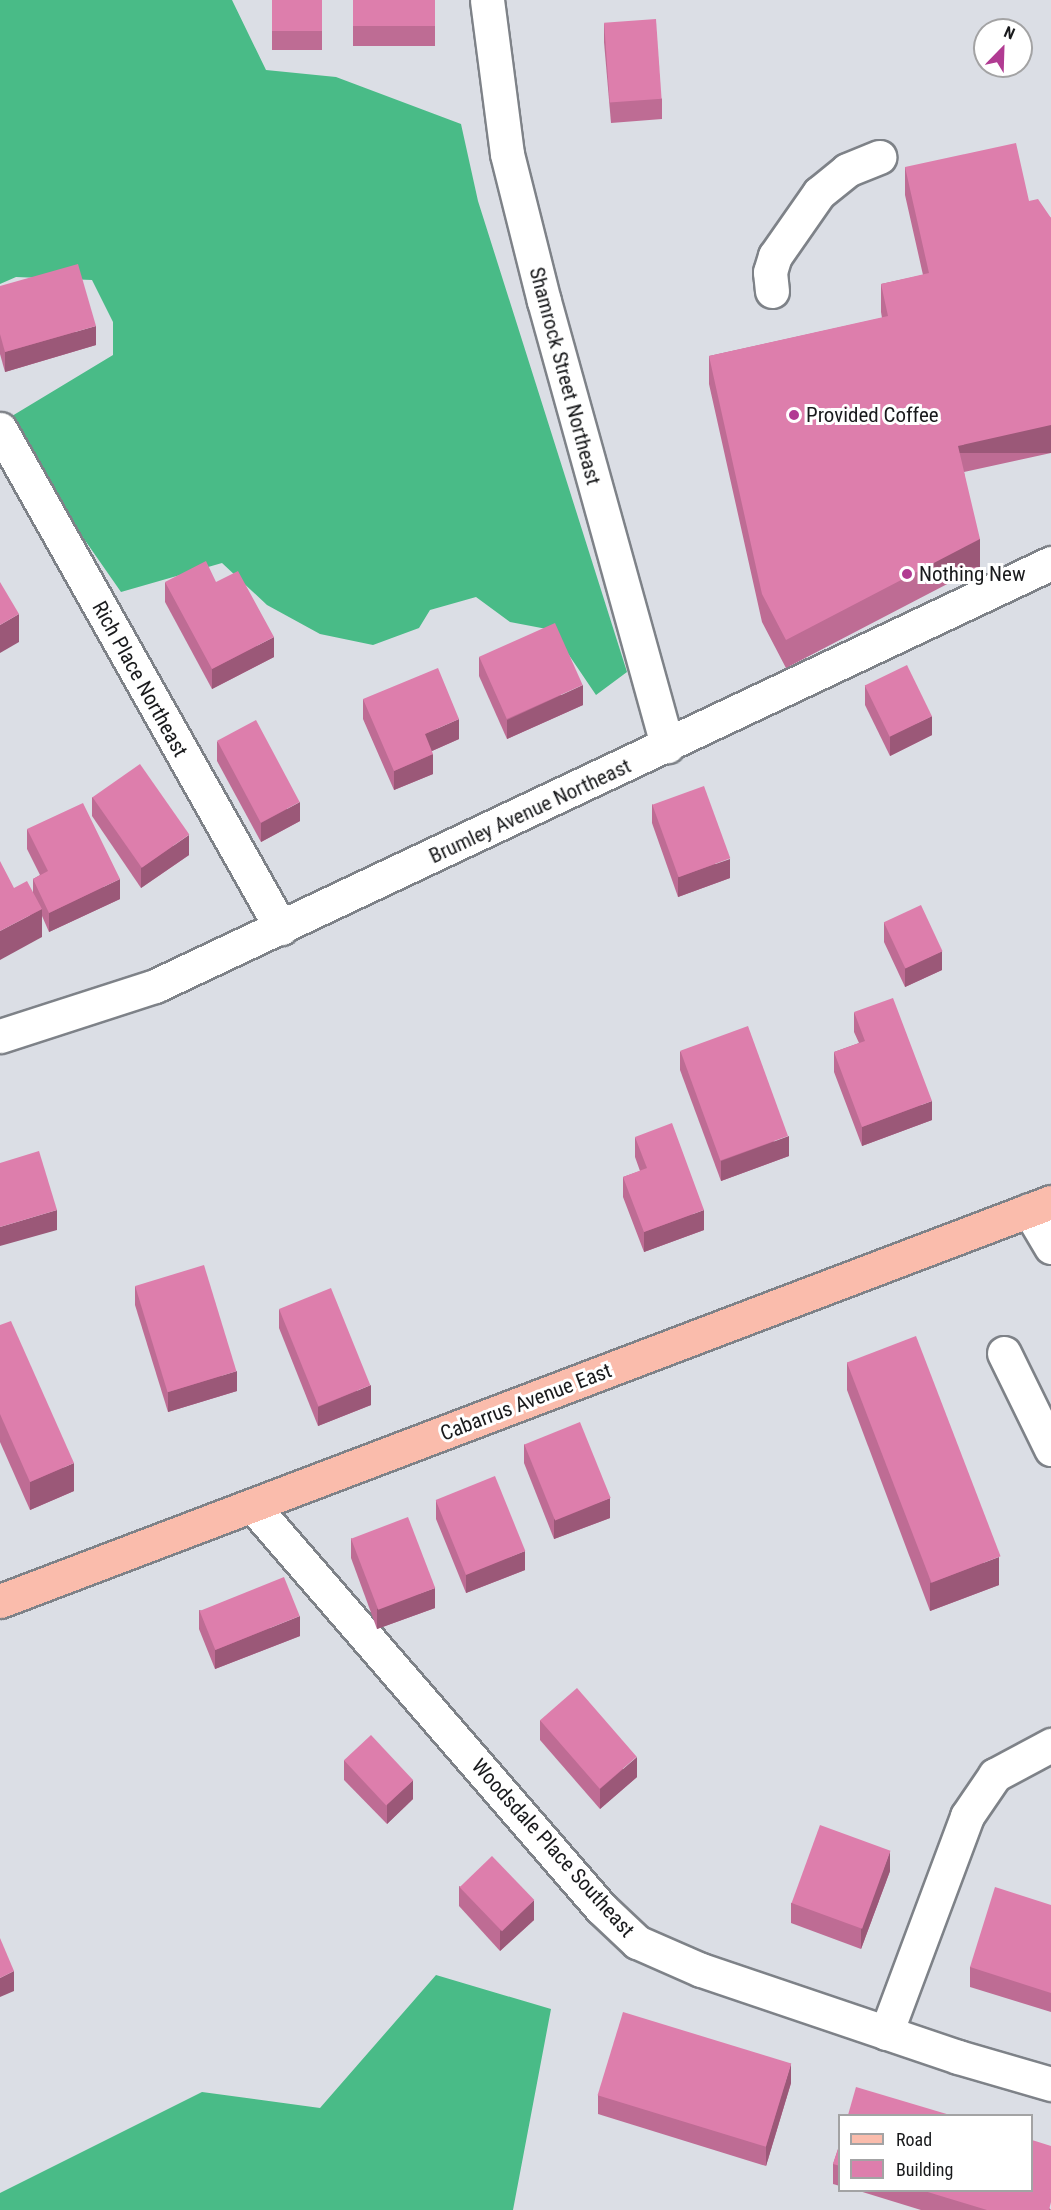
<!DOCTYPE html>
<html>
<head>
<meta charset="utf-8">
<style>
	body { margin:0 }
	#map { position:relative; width:1051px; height:2210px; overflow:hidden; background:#dbdee5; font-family:"Roboto Condensed",sans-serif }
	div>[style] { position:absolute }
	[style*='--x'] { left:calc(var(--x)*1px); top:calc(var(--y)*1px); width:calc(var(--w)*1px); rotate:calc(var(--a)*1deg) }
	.forest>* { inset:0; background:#49bb87 }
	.roads { filter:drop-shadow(2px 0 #7e8288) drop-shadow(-2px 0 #7e8288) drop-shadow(0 2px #7e8288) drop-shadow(0 -2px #7e8288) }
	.minor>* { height:33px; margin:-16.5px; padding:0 16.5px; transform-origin:16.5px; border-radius:16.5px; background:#fff }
	.major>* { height:33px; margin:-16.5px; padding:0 16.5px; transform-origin:16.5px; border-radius:16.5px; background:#fabcac }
	.wall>* { inset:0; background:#be6c94; transform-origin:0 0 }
	.shaded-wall>* { inset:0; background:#9b5878; transform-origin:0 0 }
	.building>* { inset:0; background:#dd7eac; transform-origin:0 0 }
	.dots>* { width:16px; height:16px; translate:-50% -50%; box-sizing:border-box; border:3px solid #fff; border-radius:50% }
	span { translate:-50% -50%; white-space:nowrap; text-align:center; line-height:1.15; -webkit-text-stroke:6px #fff; paint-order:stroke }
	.street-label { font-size:21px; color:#191a1c }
	.poi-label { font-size:21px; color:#191a1c }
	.left { translate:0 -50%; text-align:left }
	.legend { position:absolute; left:838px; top:2114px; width:195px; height:78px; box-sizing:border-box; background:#fff; border:2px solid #a3a3a4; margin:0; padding:8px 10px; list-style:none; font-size:18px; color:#191a1c }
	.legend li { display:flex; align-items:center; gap:12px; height:30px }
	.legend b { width:30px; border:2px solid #a3a3a4 }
	.north { position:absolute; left:973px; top:18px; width:60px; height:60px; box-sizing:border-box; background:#fff; border:2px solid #a3a3a4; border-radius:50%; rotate:23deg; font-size:16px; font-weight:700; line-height:24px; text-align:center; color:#191a1c }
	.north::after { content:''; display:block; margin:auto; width:21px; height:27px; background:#b13b92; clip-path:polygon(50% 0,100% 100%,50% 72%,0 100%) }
</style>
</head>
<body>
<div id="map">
	<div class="forest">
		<div style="clip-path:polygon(0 0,232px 0,266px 70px,336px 77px,461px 124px,478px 201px,627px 672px,596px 695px,552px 630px,510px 622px,476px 597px,430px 610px,419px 628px,373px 645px,320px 634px,267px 605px,222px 563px,121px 592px,29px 460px,12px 416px,113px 355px,113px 322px,92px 280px,16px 277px,0 284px)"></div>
		<div style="clip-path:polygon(436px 1975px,551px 2009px,513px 2210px,0 2210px,0 2193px,202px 2092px,320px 2108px)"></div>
	</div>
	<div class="roads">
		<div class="minor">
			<div style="--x:487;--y:0;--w:155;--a:82.6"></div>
			<div style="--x:507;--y:154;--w:152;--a:75.9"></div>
			<div style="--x:544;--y:301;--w:462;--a:74.5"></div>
			<div style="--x:772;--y:291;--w:19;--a:-96"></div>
			<div style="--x:770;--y:272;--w:17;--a:-73"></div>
			<div style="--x:775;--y:256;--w:77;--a:-55.1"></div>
			<div style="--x:819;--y:193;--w:36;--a:-39"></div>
			<div style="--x:847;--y:170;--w:35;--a:-22"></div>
			<div style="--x:0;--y:429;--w:573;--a:60.61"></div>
			<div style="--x:0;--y:1036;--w:163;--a:-17.9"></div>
			<div style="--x:155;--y:986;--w:991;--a:-25.27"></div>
			<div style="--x:1029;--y:1210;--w:43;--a:59.3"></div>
			<div style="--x:1004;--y:1353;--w:107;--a:63.9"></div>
			<div style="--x:253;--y:1506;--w:532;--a:49.12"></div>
			<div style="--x:601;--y:1908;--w:50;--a:43.4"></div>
			<div style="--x:637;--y:1942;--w:70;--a:23.6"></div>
			<div style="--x:701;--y:1970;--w:271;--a:18.7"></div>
			<div style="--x:958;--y:2057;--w:97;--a:16.2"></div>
			<div style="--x:886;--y:2033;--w:232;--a:-69.5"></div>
			<div style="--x:967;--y:1816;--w:50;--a:-55.7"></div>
			<div style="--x:995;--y:1775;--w:64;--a:-28.2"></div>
		</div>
		<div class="major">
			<div style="--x:0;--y:1601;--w:1124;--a:-20.79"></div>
		</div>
	</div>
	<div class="wall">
		<div style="left:272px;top:0;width:50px;height:50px"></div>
		<div style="left:353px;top:0;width:82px;height:46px"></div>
		<div style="clip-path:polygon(604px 23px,662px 99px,662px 119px,611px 123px,604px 42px)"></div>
		<div style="clip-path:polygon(905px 167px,1029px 201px,1051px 218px,1051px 453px,964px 472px,980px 567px,786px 668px,762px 622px,709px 384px,709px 356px,882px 318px,881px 312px,881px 284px,923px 275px,905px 195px)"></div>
		<div style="clip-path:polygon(0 286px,96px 345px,5px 372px,0 354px)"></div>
		<div style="clip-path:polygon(165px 582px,274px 657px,212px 689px,165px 602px)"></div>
		<div style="clip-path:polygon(479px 657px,583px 705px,507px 739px,479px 676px)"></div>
		<div style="clip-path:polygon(865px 685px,932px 735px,890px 756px,865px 705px)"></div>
		<div style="clip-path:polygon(363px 699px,459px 739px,432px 751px,433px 774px,394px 790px,363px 719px)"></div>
		<div style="clip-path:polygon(217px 741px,300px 821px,261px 842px,217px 761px)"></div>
		<div style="clip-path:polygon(92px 797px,189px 855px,141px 888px,92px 816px)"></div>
		<div style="clip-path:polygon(652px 804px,730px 878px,678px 897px,652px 823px)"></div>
		<div style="clip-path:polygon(27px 829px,120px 899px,49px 932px,42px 916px,42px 937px,14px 888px,33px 894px,33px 879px,40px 875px,27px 849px)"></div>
		<div style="clip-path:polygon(884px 922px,942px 970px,905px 987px,884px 942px)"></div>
		<div style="clip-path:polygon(854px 1012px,932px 1120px,862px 1146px,834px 1072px,834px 1052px,859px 1043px,854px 1032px)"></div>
		<div style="clip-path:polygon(680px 1051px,789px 1156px,721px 1181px,680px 1070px)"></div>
		<div style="clip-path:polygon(635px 1137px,704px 1230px,644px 1252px,623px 1197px,623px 1177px,640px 1171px,635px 1157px)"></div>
		<div style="clip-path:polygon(135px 1286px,237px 1391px,168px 1412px,135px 1305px)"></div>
		<div style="clip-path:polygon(279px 1309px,371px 1405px,318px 1426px,279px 1328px)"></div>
		<div style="clip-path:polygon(0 1325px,74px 1491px,30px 1510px,0 1442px)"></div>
		<div style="clip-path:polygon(847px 1362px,999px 1585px,930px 1611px,847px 1390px)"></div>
		<div style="clip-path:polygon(524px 1444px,610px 1518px,554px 1539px,524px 1463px)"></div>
		<div style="clip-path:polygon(436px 1500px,525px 1570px,466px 1593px,436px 1519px)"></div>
		<div style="clip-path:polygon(351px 1538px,435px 1608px,377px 1629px,351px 1558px)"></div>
		<div style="clip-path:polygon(199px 1610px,300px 1636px,215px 1669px,199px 1629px)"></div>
		<div style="clip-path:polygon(540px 1720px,637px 1777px,600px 1809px,540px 1740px)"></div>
		<div style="clip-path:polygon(344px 1760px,413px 1799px,387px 1824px,344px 1780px)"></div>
		<div style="clip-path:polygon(890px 1871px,861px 1949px,791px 1923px,791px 1903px)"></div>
		<div style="clip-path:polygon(459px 1886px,534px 1920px,500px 1951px,459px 1906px)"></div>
		<div style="clip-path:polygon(1051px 1905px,1051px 2012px,970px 1987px,970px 1967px)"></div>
		<div style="clip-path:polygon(791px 2083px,766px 2166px,598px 2114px,598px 2095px)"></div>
		<div style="clip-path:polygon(840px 2143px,840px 2186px,833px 2184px,833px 2164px)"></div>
		<div style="clip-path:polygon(856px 2190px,1032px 2190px,1051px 2210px,921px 2210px)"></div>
	</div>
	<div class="shaded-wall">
		<div style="clip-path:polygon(96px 326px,96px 345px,5px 372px,5px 352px)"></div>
		<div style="left:1051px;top:425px;width:28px;height:95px;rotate:90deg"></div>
		<div style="left:980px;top:539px;width:28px;height:219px;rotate:90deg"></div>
		<div style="clip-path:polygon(19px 614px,19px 642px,0 653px,0 625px)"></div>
		<div style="clip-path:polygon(274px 637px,274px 657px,212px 689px,212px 669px)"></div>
		<div style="clip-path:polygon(583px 685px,583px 705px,507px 739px,507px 720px)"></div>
		<div style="clip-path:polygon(932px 716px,932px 735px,890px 756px,890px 736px)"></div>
		<div style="clip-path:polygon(459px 719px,459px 739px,425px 754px,425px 734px)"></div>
		<div style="clip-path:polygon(433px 754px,433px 774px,394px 790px,394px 771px)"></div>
		<div style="clip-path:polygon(300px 802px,300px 821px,261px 842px,261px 823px)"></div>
		<div style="clip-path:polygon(189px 835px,189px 855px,141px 888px,141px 868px)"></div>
		<div style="clip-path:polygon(730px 859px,730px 878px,678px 897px,678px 877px)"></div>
		<div style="clip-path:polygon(120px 879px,120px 899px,49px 932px,49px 913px)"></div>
		<div style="clip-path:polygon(42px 909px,42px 937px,0 960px,0 931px)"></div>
		<div style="clip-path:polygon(942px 951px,942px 970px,905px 987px,905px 968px)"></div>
		<div style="clip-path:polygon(932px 1101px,932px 1120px,862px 1146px,862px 1127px)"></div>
		<div style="clip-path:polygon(789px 1136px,789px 1156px,721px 1181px,721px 1161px)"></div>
		<div style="clip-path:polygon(57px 1210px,57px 1230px,0 1246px,0 1227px)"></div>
		<div style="clip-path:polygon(704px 1210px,704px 1230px,644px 1252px,644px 1232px)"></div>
		<div style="clip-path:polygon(237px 1371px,237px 1391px,168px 1412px,168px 1392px)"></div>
		<div style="clip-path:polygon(371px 1385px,371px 1405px,318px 1426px,318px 1407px)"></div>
		<div style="clip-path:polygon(74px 1463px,74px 1491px,30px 1510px,30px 1482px)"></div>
		<div style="clip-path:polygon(610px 1498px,610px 1518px,554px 1539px,554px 1519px)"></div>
		<div style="clip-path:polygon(525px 1551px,525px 1570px,466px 1593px,466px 1574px)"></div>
		<div style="clip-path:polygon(999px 1557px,999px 1585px,930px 1611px,930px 1583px)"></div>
		<div style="clip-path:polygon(435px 1588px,435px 1608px,377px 1629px,377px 1609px)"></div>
		<div style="clip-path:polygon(300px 1616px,300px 1636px,215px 1669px,215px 1650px)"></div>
		<div style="clip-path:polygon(637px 1757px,637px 1777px,600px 1809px,600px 1789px)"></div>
		<div style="clip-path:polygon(413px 1780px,413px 1799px,387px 1824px,387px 1804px)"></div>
		<div style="clip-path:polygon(890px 1851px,890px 1871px,861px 1949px,861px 1929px)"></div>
		<div style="clip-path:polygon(534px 1900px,534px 1920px,500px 1951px,500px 1931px)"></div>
		<div style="clip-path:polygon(14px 1971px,14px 1991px,0 1997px,0 1978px)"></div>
		<div style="clip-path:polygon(791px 2063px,791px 2083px,766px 2166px,766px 2146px)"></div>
	</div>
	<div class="building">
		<div style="left:272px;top:0;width:50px;height:31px"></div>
		<div style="left:353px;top:0;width:82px;height:26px"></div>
		<div style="left:656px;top:19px;width:80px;height:52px;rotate:86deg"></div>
		<div style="clip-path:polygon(1016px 143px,1029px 201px,1038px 199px,1051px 218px,1051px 425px,958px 446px,980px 539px,786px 640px,762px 594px,709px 356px,888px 316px,881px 284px,929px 273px,905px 167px)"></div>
		<div style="clip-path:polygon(78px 264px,96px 326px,5px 352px,0 334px,0 286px)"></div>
		<div style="clip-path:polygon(206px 561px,216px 582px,238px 571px,274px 637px,212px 669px,165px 582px)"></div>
		<div style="clip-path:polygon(0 582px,19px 614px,0 625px)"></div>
		<div style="left:555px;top:623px;width:68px;height:83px;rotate:66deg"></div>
		<div style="left:907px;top:665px;width:57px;height:47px;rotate:64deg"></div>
		<div style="clip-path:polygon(438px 668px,459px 719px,425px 734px,433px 754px,394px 771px,363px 699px)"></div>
		<div style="left:256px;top:720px;width:93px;height:44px;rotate:62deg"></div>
		<div style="left:140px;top:764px;width:86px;height:58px;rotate:55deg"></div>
		<div style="left:704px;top:786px;width:77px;height:55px;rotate:70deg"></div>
		<div style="clip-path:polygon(83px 803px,120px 879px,49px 913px,33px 879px,48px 871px,27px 829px)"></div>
		<div style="clip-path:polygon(0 861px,14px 888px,27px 881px,42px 909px,0 931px)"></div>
		<div style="left:921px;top:905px;width:51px;height:41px;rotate:65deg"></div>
		<div style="clip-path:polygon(893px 998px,932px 1101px,862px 1127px,834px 1052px,865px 1041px,854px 1012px)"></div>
		<div style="left:748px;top:1026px;width:117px;height:72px;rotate:70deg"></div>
		<div style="clip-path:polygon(672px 1123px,704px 1210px,644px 1232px,623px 1177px,647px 1168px,635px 1137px)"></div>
		<div style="clip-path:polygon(39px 1151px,57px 1210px,0 1227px,0 1163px)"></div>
		<div style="left:204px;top:1265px;width:111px;height:72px;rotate:73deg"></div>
		<div style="left:331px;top:1288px;width:105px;height:56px;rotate:68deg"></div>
		<div style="clip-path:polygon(11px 1321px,74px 1463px,30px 1482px,0 1414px,0 1325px)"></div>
		<div style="left:916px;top:1336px;width:236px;height:74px;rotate:69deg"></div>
		<div style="left:580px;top:1422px;width:82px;height:60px;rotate:68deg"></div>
		<div style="left:495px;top:1476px;width:81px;height:64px;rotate:68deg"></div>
		<div style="left:408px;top:1517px;width:76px;height:61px;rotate:69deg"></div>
		<div style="left:284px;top:1577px;width:42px;height:91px;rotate:68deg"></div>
		<div style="left:577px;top:1688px;width:91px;height:49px;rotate:49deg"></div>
		<div style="left:371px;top:1735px;width:62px;height:37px;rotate:47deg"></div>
		<div style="left:820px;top:1825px;width:75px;height:83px;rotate:20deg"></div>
		<div style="left:492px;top:1856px;width:61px;height:45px;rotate:46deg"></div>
		<div style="clip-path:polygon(995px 1887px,1051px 1905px,1051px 1993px,970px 1967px)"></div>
		<div style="clip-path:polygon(0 1938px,14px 1971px,0 1978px)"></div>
		<div style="left:623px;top:2012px;width:176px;height:87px;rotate:17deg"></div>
		<div style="clip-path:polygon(856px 2087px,950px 2115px,848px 2115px)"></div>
		<div style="clip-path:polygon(1032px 2140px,1051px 2146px,1051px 2202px,1049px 2210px,987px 2210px,921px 2190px,1032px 2190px)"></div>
		<div style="clip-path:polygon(840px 2143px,840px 2166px,833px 2164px)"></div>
	</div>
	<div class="dots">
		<div style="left:794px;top:415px;background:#b13b92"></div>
		<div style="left:907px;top:574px;background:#b13b92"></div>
	</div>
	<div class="street-label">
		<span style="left:565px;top:376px;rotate:75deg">Shamrock Street Northeast</span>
		<span style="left:140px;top:679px;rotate:61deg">Rich Place Northeast</span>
		<span style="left:530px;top:811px;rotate:-25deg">Brumley Avenue Northeast</span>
		<span style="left:526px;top:1402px;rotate:-21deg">Cabarrus Avenue East</span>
		<span style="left:553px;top:1848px;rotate:48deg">Woodsdale Place Southeast</span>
	</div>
	<div class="poi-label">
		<span class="left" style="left:806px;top:415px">Provided Coffee</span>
		<span class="left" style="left:919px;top:574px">Nothing New</span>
	</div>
	<ul class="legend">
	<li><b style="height:8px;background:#fabcac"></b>Road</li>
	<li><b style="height:16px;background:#dd7eac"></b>Building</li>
	</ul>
	<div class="north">N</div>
</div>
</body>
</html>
